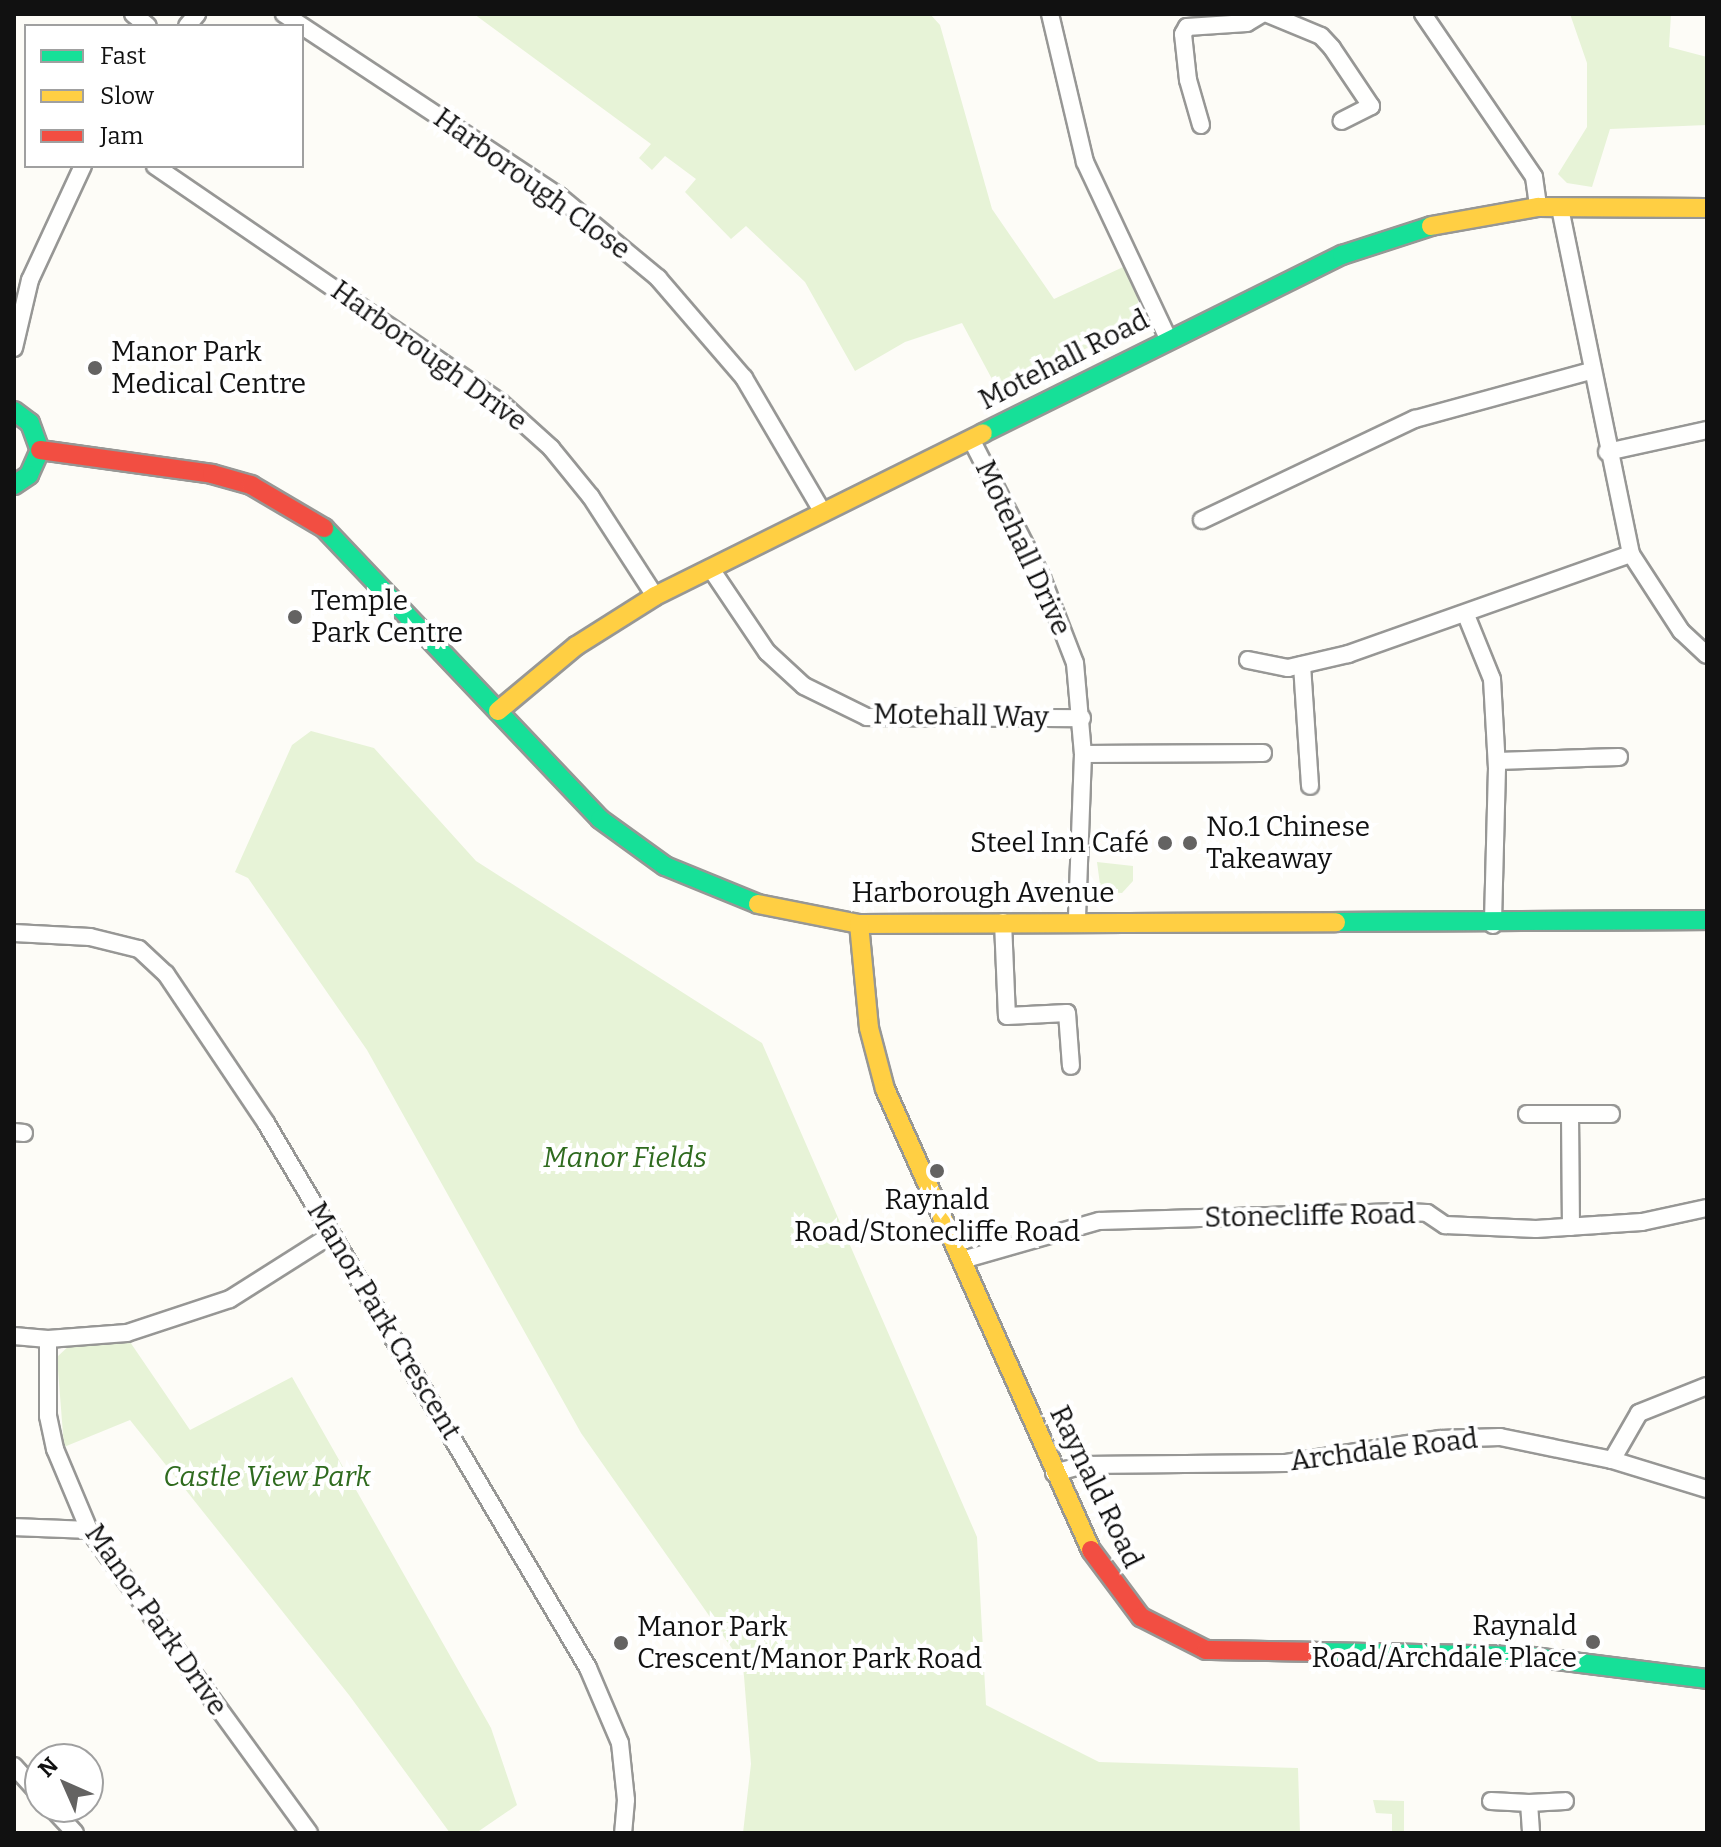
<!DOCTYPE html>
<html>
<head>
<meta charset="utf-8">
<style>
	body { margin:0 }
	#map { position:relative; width:1721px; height:1847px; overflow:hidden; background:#fdfcf7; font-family:Bitter,serif }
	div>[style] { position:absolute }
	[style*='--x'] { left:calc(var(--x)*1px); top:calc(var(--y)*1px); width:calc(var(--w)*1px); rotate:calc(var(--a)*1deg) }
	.green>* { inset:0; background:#e7f3d7 }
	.roads { filter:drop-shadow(2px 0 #979795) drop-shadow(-2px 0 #979795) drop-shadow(0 2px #979795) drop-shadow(0 -2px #979795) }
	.street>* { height:16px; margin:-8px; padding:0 8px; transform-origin:8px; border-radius:8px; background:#fffffe }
	.fast>* { height:18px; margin:-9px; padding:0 9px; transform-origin:9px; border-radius:9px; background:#16e098 }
	.slow>* { height:18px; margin:-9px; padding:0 9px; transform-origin:9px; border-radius:9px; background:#ffcf43 }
	.jam>* { height:18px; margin:-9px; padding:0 9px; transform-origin:9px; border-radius:9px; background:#f24e42 }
	.dots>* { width:22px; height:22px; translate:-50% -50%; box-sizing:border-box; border:4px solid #fff; border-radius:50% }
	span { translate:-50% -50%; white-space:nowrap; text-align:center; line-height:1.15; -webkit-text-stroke:8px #fff; paint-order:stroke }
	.street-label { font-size:28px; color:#111 }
	.poi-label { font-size:28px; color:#111 }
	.left { translate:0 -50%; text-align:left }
	.right { translate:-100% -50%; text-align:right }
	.park-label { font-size:28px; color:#2f6b1f; font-style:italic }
	.frame { position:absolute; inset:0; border:16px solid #111; pointer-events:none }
	.legend { position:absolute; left:24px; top:24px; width:280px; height:144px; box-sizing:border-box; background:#fff; border:2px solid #a0a0a0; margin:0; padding:10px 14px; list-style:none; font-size:24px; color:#111 }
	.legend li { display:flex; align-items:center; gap:16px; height:40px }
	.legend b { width:40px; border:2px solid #a0a0a0 }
	.north { position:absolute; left:24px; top:1743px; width:80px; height:80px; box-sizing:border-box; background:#fff; border:2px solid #a0a0a0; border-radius:50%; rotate:315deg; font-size:22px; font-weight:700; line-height:32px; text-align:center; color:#111 }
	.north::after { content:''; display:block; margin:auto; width:28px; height:36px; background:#646362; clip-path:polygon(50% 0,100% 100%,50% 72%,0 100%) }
</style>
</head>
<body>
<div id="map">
	<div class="green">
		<div style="clip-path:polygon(474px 14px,930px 14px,940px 25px,992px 209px,1054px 299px,1134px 262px,1140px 320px,1000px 394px,962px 323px,905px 342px,855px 371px,805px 282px,746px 226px,731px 239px,685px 192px,696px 179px,665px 156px,652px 170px,639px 158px,651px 144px)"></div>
		<div style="clip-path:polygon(1570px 14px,1671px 14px,1669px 47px,1707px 57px,1707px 125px,1610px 129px,1592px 187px,1567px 183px,1558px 174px,1587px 127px,1587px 63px)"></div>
		<div style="clip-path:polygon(311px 731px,374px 748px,476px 861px,762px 1043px,977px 1537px,986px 1705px,1099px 1762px,1298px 1768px,1300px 1833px,743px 1833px,751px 1764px,743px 1664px,581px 1433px,367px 1050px,248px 878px,235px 872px,292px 745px)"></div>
		<div style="clip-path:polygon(1097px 862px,1133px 866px,1133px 881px,1122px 893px,1101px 892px)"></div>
		<div style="clip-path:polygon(128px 1339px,190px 1430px,292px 1377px,491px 1728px,517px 1805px,476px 1833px,450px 1833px,349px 1695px,130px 1420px,64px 1447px,57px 1357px,71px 1344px)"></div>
		<div style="clip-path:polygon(1373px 1800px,1404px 1801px,1404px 1833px,1392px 1833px,1392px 1814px,1376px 1813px)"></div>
	</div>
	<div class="roads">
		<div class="street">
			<div style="--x:133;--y:14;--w:19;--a:39"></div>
			<div style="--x:284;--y:14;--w:330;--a:33.5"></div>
			<div style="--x:559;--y:196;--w:129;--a:39.6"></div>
			<div style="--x:658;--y:278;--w:132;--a:49.3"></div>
			<div style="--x:744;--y:378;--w:154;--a:59.6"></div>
			<div style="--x:1050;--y:14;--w:152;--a:76.7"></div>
			<div style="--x:1085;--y:162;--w:195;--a:64.8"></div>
			<div style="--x:1268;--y:14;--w:57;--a:22.5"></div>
			<div style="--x:1321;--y:36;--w:16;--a:47"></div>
			<div style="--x:1332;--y:48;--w:70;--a:56.1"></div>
			<div style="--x:1371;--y:106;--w:33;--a:153"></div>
			<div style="--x:1423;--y:14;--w:197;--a:55.7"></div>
			<div style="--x:1534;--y:177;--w:30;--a:82"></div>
			<div style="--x:187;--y:26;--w:16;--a:-50"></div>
			<div style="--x:1201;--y:125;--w:47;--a:-106.1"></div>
			<div style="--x:1188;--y:80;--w:46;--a:-96.2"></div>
			<div style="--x:1183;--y:34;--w:8;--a:-60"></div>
			<div style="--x:1187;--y:27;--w:60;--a:-3.8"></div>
			<div style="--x:1247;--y:23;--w:17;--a:-31"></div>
			<div style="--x:155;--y:166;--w:418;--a:34.4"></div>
			<div style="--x:500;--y:402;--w:69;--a:42"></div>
			<div style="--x:551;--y:448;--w:63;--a:50.8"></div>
			<div style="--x:591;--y:497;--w:118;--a:57.1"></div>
			<div style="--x:1560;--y:208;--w:353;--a:78.4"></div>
			<div style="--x:1631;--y:554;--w:92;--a:57"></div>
			<div style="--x:1681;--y:631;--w:35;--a:43"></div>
			<div style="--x:14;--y:348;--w:70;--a:-76.8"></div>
			<div style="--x:30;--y:280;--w:126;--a:-65.1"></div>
			<div style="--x:971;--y:439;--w:156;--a:62.9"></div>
			<div style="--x:1042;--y:578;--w:91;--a:68.8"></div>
			<div style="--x:1075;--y:663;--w:91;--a:85"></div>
			<div style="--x:1083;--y:754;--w:166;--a:92.1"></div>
			<div style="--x:1607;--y:452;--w:102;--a:-12.4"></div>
			<div style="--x:1202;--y:520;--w:236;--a:-25.4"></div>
			<div style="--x:1415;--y:419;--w:182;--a:-15.3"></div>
			<div style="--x:711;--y:569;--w:100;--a:56"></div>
			<div style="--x:767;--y:652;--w:50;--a:42.6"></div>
			<div style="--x:804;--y:686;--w:70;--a:26.2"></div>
			<div style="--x:867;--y:717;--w:215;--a:0.3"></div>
			<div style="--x:1466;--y:615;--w:69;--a:67.9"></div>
			<div style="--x:1492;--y:679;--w:89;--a:86.8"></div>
			<div style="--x:1497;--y:768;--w:157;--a:91.5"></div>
			<div style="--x:1248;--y:660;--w:41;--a:11.3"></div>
			<div style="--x:1288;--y:668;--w:62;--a:-13.1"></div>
			<div style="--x:1348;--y:654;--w:300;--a:-19.5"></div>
			<div style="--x:1302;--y:665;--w:121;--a:86.2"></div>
			<div style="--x:1083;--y:754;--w:180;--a:-0.3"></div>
			<div style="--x:1497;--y:761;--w:122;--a:-1.9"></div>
			<div style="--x:1003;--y:922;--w:94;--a:87.6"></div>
			<div style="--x:1007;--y:1016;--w:60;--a:-2.9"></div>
			<div style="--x:1067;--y:1013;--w:53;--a:85.7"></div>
			<div style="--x:14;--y:933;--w:76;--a:3"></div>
			<div style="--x:90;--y:937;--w:50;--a:13.8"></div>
			<div style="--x:139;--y:949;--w:37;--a:43"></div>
			<div style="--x:166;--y:974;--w:179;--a:56.1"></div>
			<div style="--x:266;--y:1123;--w:633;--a:59.42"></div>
			<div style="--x:588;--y:1668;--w:82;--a:66.9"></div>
			<div style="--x:620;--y:1743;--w:57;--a:84"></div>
			<div style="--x:626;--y:1800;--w:33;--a:95"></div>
			<div style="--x:1527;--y:1114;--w:84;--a:0"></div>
			<div style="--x:1570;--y:1114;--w:113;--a:89.5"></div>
			<div style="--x:14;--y:1132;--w:10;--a:6"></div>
			<div style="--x:962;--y:1260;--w:142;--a:-15.9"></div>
			<div style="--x:1099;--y:1221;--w:303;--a:-1.7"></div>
			<div style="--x:1402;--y:1212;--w:25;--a:2"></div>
			<div style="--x:1427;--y:1213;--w:22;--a:34"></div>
			<div style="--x:1445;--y:1225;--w:91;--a:2.5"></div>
			<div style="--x:1536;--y:1229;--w:106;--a:-3.8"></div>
			<div style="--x:1642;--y:1222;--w:66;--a:-12.2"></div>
			<div style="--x:14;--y:1336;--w:34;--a:5"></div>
			<div style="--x:48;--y:1339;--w:79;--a:-4.3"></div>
			<div style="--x:127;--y:1333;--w:108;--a:-18.3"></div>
			<div style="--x:230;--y:1299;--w:120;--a:-32.4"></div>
			<div style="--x:48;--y:1339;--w:77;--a:90"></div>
			<div style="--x:48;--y:1416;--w:34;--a:78"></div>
			<div style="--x:55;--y:1449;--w:88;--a:67.2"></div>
			<div style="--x:89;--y:1530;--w:374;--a:54"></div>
			<div style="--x:1612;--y:1460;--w:54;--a:-60.1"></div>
			<div style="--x:1639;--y:1413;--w:73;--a:-21.7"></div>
			<div style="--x:1054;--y:1473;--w:31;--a:-15"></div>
			<div style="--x:1084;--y:1465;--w:202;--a:-0.6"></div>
			<div style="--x:1286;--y:1463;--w:156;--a:-8.9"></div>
			<div style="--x:1440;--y:1439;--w:60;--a:-1.9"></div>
			<div style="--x:1500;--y:1437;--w:114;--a:11.6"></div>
			<div style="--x:1612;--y:1460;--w:99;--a:17"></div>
			<div style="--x:14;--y:1527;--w:75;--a:2.3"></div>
			<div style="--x:14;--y:1766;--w:39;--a:48"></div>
			<div style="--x:1491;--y:1801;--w:38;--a:3"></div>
			<div style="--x:1529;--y:1803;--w:30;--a:86"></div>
			<div style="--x:1529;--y:1803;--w:36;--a:-3"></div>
			<div style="--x:51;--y:1807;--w:35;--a:47"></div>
		</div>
		<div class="fast">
			<div style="--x:14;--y:411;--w:20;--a:37"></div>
			<div style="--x:30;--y:423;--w:29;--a:70"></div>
			<div style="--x:40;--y:450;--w:27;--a:114"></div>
			<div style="--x:29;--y:475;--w:18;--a:146"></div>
			<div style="--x:983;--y:433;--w:401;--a:-26.4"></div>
			<div style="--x:1342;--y:255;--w:94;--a:-18"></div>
			<div style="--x:324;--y:528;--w:401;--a:46.5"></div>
			<div style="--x:600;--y:819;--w:80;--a:35.9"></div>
			<div style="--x:665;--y:866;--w:100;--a:22.2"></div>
			<div style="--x:1336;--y:922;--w:371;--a:-0.3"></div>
			<div style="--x:1316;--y:1652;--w:209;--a:1.1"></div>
			<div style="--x:1525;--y:1656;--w:183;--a:7.2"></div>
		</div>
		<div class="slow">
			<div style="--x:1431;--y:226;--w:109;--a:-10.1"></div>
			<div style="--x:1538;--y:207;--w:169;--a:0.3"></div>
			<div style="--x:498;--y:711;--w:102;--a:-39.8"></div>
			<div style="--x:576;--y:646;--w:93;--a:-32.3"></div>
			<div style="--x:655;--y:596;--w:366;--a:-26.4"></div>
			<div style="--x:758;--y:904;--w:103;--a:11.2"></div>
			<div style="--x:859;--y:924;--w:477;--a:-0.2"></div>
			<div style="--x:859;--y:924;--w:104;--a:84.5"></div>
			<div style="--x:869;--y:1028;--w:63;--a:75.3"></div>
			<div style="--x:885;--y:1089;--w:505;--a:65.92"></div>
		</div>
		<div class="jam">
			<div style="--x:40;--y:450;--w:174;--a:7.9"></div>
			<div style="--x:212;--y:474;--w:41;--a:15.8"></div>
			<div style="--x:251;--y:485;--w:85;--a:30.5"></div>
			<div style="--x:1091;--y:1550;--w:84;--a:53.3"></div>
			<div style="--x:1141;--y:1617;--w:73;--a:26.9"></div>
			<div style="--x:1206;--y:1650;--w:110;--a:1"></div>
		</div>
	</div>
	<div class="dots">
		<div style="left:95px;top:368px;background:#646362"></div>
		<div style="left:295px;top:617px;background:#646362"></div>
		<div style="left:1165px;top:843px;background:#646362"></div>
		<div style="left:1190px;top:843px;background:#646362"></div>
		<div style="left:937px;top:1171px;background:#646362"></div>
		<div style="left:1593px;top:1642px;background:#646362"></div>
		<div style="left:621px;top:1643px;background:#646362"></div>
	</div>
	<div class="street-label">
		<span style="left:532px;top:184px;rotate:36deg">Harborough Close</span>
		<span style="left:429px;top:356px;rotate:36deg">Harborough Drive</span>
		<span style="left:1064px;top:360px;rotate:-27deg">Motehall Road</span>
		<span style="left:1023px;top:548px;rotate:65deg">Motehall Drive</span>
		<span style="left:961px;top:716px;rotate:1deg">Motehall Way</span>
		<span style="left:983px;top:893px">Harborough Avenue</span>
		<span style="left:1310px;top:1216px;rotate:-1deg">Stonecliffe Road</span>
		<span style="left:384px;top:1321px;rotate:59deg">Manor Park Crescent</span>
		<span style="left:1384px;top:1450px;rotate:-7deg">Archdale Road</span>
		<span style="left:1096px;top:1487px;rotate:64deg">Raynald Road</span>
		<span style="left:156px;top:1620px;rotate:55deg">Manor Park Drive</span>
	</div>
	<div class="poi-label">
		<span class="left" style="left:111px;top:368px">Manor Park<br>Medical Centre</span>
		<span class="left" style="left:311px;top:617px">Temple<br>Park Centre</span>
		<span class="left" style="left:1206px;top:843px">No.1 Chinese<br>Takeaway</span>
		<span class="right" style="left:1149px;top:843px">Steel Inn Café</span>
		<span style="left:937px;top:1216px">Raynald<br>Road/Stonecliffe Road</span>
		<span class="right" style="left:1577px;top:1642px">Raynald<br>Road/Archdale Place</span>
		<span class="left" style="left:637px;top:1643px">Manor Park<br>Crescent/Manor Park Road</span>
	</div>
	<div class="park-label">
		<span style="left:625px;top:1158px">Manor Fields</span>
		<span style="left:267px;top:1477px">Castle View Park</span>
	</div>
	<div class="frame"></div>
	<ul class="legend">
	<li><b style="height:10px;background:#16e098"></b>Fast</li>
	<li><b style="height:10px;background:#ffcf43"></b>Slow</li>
	<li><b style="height:10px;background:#f24e42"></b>Jam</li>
	</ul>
	<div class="north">N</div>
</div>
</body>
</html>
